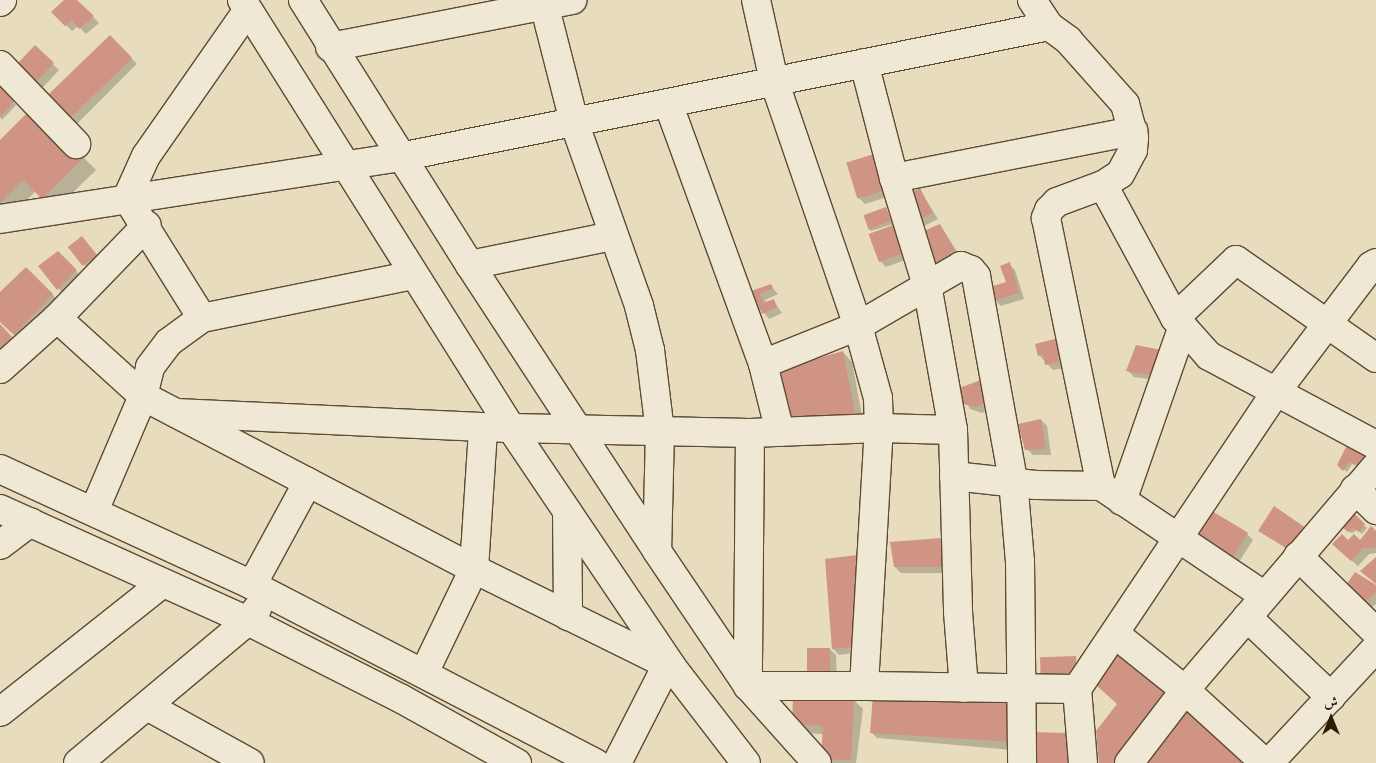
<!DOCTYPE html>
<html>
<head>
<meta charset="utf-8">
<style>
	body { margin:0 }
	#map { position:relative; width:1376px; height:763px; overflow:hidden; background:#e7dcbd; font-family:Cardo,Amiri,serif }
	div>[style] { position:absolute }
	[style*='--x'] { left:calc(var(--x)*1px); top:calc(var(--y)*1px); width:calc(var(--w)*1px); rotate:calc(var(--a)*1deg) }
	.shadow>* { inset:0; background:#0003; transform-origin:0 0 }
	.building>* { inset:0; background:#cf9484; transform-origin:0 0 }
	.roads { filter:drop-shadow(1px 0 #5d4b32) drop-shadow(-1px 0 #5d4b32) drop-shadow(0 1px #5d4b32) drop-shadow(0 -1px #5d4b32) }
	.minor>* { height:28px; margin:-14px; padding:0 14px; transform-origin:14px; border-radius:14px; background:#efe8d4 }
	span { translate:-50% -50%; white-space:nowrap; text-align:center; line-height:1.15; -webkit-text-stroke:5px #efe8d4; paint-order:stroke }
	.north { position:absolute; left:1306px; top:693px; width:50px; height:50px; -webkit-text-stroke:4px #efe8d4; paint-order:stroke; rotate:0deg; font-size:14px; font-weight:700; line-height:20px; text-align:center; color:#2f1b03 }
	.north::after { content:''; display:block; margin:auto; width:18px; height:22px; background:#2f1b03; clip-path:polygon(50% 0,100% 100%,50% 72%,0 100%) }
</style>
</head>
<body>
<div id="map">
	<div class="shadow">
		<div style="clip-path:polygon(66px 0,76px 0,99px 23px,86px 34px,78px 26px,72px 31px,53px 12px)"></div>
		<div style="left:110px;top:37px;width:38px;height:93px;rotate:45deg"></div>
		<div style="clip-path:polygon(35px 47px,59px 70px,36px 95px)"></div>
		<div style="clip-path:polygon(0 87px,16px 105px,2px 120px,0 117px)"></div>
		<div style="clip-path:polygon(34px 108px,96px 170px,55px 210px,36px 191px,8px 218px,0 210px,0 142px)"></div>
		<div style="clip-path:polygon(874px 156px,890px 196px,865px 204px,859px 198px)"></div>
		<div style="clip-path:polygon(920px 190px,938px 219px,924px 226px,918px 220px)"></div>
		<div style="clip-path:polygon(886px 209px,893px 224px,871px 231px,868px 228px)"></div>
		<div style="clip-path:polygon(940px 225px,960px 256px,935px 266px)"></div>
		<div style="clip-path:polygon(892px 226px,899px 232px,908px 259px,886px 267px,880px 261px)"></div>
		<div style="clip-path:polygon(88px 244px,102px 261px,90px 271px,70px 248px)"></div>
		<div style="clip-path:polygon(58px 253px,82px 277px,64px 295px,40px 266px)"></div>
		<div style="clip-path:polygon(1009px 264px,1015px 270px,1024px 299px,1001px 306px,995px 300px,1007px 283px)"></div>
		<div style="clip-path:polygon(26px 269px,62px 304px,23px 343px,0 321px,0 294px)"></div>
		<div style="clip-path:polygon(770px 285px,778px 294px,765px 300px,766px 303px,773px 300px,782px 313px,769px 319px,762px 310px,756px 313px,745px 295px)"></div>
		<div style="clip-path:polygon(0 325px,17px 343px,0 358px)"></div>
		<div style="clip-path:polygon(1059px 340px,1064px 368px,1053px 370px,1039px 355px)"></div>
		<div style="clip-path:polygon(1137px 346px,1163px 381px,1134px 377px,1128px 371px)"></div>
		<div style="clip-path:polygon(843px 352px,852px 362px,866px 438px,797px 430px)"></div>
		<div style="clip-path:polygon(958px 389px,995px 408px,982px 413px,970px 409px)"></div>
		<div style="clip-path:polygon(1041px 420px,1047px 426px,1051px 455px,1033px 455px,1027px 449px)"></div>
		<div style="clip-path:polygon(1348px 447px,1362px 468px,1352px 464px,1347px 472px,1339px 465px)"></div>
		<div style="clip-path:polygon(1355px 516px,1367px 528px,1362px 534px,1357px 530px,1352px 533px,1347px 531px)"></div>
		<div style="clip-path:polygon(1259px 531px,1311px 535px,1293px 553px)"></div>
		<div style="clip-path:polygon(1376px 532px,1376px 553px,1369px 554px,1358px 566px,1339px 550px,1348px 542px,1360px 542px)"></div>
		<div style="clip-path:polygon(1247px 534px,1253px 540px,1233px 571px,1200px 549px)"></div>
		<div style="clip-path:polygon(940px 539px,946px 545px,950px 573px,901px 573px,895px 567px)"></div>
		<div style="clip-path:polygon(856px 557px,862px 563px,860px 652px,839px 655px,833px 649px)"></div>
		<div style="clip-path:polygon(1376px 586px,1376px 604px,1366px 612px,1350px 597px)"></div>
		<div style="clip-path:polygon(830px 649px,836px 655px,837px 681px,815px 682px)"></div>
		<div style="clip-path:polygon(964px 699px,1023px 751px,877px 738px,871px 732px)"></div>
		<div style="clip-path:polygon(854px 700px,863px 709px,856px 763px,827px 763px,823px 734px,803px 733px,794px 723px)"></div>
	</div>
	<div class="building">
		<div style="clip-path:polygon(64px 0,77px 0,94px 16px,79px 29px,72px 20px,65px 26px,51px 12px)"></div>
		<div style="left:110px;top:35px;width:32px;height:95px;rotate:46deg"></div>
		<div style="left:35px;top:45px;width:26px;height:36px;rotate:43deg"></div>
		<div style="clip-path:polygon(0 86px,14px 102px,0 117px)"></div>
		<div style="clip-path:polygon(34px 106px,84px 157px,42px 199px,23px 180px,0 203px,0 140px)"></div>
		<div style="left:874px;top:154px;width:38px;height:29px;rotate:73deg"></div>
		<div style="left:920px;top:188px;width:28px;height:18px;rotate:63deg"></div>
		<div style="left:886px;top:207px;width:15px;height:24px;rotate:70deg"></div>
		<div style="clip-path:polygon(940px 224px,955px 250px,950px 252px,953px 257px,934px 267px,917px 234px)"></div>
		<div style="left:893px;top:225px;width:30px;height:26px;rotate:70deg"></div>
		<div style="left:82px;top:236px;width:24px;height:18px;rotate:52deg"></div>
		<div style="clip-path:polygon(58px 251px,77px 270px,57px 290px,38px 266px)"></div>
		<div style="clip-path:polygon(1010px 262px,1019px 293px,994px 301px,990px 287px,1006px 282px,1000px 266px)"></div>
		<div style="clip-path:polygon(26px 267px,53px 294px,14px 335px,0 322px,0 292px)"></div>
		<div style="clip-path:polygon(771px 284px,773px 288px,760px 294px,763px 303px,774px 299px,777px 307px,762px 314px,758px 303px,748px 308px,743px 294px)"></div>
		<div style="clip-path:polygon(0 324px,12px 337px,0 347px)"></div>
		<div style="clip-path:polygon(1059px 338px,1063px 354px,1057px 356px,1059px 362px,1045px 365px,1043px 354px,1038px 356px,1035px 344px)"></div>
		<div style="clip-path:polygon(1136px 345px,1162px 350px,1157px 376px,1126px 371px)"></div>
		<div style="clip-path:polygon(843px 351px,858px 429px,796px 431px,774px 371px)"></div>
		<div style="clip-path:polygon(984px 379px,990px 402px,975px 407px,963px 404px,956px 389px)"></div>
		<div style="clip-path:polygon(1041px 419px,1046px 449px,1025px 450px,1018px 424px)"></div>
		<div style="clip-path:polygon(1347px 445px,1367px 456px,1359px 466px,1349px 462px,1343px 471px,1337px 465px)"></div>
		<div style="clip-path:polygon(1274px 506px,1306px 528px,1287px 548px,1258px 531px)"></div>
		<div style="left:1212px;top:511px;width:42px;height:37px;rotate:31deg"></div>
		<div style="clip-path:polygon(1355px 514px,1365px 524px,1359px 532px,1353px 528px,1348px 532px,1343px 528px)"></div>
		<div style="clip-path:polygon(1371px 526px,1376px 531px,1376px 548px,1363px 548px,1351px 561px,1332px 544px,1342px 534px,1348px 540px,1354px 534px,1360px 540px)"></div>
		<div style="clip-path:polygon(941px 538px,945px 567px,894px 567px,890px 542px)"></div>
		<div style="clip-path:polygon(857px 555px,860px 626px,852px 625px,854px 647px,832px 649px,825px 559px)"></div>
		<div style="clip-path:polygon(1376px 557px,1376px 584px,1360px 571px)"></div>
		<div style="clip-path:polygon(1355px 572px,1376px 585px,1376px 593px,1359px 607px,1342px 591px)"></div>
		<div style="left:807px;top:648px;width:23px;height:28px"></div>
		<div style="clip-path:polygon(1117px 653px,1174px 697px,1117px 763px,1099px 763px,1096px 731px,1117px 704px,1096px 685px)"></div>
		<div style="left:1076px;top:656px;width:30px;height:36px;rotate:88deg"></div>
		<div style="clip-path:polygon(873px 695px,1012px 699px,1015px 742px,870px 733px)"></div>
		<div style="clip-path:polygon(793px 696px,854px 699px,851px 760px,821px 759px,823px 726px,792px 724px)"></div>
		<div style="clip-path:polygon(1185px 707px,1257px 763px,1142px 763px)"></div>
		<div style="clip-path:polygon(1031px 732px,1066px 733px,1073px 763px,1036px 763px)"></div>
	</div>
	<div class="roads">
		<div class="minor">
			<div style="--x:242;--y:0;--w:506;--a:57.85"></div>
			<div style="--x:511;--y:428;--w:288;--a:56"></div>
			<div style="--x:672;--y:667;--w:121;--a:52.4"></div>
			<div style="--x:303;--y:0;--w:313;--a:57.8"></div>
			<div style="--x:470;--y:265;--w:342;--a:56.8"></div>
			<div style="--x:657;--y:551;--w:163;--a:56"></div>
			<div style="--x:748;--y:686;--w:103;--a:48.1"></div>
			<div style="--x:543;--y:0;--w:126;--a:75.7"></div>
			<div style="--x:574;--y:122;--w:195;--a:70.5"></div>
			<div style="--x:639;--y:306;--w:45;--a:76"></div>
			<div style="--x:650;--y:350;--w:82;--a:83"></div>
			<div style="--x:660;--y:431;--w:120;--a:91.4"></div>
			<div style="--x:1032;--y:0;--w:31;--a:57"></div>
			<div style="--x:1049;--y:26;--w:24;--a:36"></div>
			<div style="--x:1068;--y:40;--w:86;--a:48.3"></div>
			<div style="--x:1125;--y:104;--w:35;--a:75"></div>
			<div style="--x:1134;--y:138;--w:12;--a:95"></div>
			<div style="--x:1133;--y:150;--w:27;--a:118"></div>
			<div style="--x:1120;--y:174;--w:20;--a:147"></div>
			<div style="--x:1103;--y:185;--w:49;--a:159.7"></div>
			<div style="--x:1057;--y:202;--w:11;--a:135"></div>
			<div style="--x:1049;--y:210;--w:9;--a:111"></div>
			<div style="--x:1046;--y:218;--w:274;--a:78.4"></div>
			<div style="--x:1101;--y:486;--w:197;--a:33.9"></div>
			<div style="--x:0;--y:2;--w:3;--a:-45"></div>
			<div style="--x:330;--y:47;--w:247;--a:-11"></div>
			<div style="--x:864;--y:63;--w:119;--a:75.4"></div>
			<div style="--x:894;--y:178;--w:112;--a:72.9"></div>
			<div style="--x:927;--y:285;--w:147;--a:79.8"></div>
			<div style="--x:953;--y:430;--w:182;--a:88.4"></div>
			<div style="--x:958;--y:612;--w:76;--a:85.5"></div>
			<div style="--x:0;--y:65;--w:110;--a:46.1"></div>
			<div style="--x:668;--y:103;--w:278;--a:70"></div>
			<div style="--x:763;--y:364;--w:70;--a:76"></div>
			<div style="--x:894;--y:178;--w:244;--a:-11.1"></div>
			<div style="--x:1103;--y:185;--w:151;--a:61.6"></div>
			<div style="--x:1175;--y:318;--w:51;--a:48.2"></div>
			<div style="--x:1209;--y:356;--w:189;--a:28.1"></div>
			<div style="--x:0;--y:219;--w:405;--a:-8.8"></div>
			<div style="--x:400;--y:157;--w:662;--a:-11.41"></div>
			<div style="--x:470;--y:265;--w:145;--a:-11.5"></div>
			<div style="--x:57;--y:318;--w:116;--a:42.2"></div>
			<div style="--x:143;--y:396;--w:373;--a:27.6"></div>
			<div style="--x:474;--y:569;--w:219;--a:26.3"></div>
			<div style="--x:202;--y:318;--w:142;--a:-122"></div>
			<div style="--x:127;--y:198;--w:46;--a:-65.7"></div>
			<div style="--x:146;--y:156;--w:178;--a:-55.1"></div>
			<div style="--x:1175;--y:318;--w:84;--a:-43.6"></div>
			<div style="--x:1236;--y:260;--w:171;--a:35"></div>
			<div style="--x:763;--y:364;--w:102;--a:-21.8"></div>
			<div style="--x:858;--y:326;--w:119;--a:-30.2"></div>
			<div style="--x:961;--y:266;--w:11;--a:22"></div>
			<div style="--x:971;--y:270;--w:8;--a:50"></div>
			<div style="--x:976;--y:276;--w:207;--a:79.7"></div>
			<div style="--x:1013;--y:480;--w:81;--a:85.1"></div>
			<div style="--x:1020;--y:561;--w:202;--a:89.4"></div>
			<div style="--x:0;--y:369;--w:76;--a:-41.8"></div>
			<div style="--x:57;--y:318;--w:129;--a:-45.9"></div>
			<div style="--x:176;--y:413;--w:335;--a:2.6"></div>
			<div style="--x:511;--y:428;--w:239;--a:1.2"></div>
			<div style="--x:750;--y:433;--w:129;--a:-2.2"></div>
			<div style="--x:879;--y:428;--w:74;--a:1.5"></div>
			<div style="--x:750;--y:433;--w:253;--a:90.5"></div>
			<div style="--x:748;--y:686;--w:116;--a:0"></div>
			<div style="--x:864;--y:686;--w:258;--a:-86.7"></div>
			<div style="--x:879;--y:428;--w:30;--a:-92"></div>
			<div style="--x:878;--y:398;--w:75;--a:-105.5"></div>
			<div style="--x:858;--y:326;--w:259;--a:-108.9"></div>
			<div style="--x:774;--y:81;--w:83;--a:-102.5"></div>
			<div style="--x:0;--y:469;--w:277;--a:24.7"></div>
			<div style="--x:252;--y:585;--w:387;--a:27.4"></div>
			<div style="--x:954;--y:476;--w:82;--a:6.3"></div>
			<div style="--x:1036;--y:485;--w:65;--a:0.9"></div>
			<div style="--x:1355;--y:489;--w:30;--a:45"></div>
			<div style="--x:1122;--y:501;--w:182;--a:-70.8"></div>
			<div style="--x:0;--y:509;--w:272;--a:24.3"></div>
			<div style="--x:248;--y:621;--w:170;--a:26.9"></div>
			<div style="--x:400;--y:698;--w:134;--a:29.1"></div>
			<div style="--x:94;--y:511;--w:125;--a:-66.9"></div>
			<div style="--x:143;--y:396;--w:30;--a:-76"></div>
			<div style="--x:150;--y:367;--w:31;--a:-53"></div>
			<div style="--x:169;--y:342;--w:41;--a:-36"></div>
			<div style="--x:202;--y:318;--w:215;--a:-11.5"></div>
			<div style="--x:567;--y:512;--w:104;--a:89.4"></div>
			<div style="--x:0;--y:545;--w:38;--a:-37"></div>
			<div style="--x:1298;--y:556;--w:109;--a:44.3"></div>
			<div style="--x:252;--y:585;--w:117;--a:-61.5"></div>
			<div style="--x:1247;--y:617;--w:116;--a:43.6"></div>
			<div style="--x:1115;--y:634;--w:90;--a:38.7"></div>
			<div style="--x:1185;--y:690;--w:108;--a:42.4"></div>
			<div style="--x:424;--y:673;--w:115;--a:-64.3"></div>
			<div style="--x:474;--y:569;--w:141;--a:-86.3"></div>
			<div style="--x:864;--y:686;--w:213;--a:0.8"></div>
			<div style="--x:149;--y:707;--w:115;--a:29"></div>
			<div style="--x:0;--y:712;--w:208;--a:-38.4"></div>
			<div style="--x:78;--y:763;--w:222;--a:-39.9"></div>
			<div style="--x:248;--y:621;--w:15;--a:-53"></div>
			<div style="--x:617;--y:763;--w:110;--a:-63"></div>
			<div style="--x:1083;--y:763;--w:74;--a:-94.6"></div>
			<div style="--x:1077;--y:689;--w:356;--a:-56.2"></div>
			<div style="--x:1275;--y:393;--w:159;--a:-52.9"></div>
			<div style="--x:1371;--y:266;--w:6;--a:-31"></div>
			<div style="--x:1129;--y:763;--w:92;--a:-52.5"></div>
			<div style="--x:1185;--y:690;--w:294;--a:-49.5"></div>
			<div style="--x:1269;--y:763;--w:157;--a:-47.1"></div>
		</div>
	</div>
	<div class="north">ش</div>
</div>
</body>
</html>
